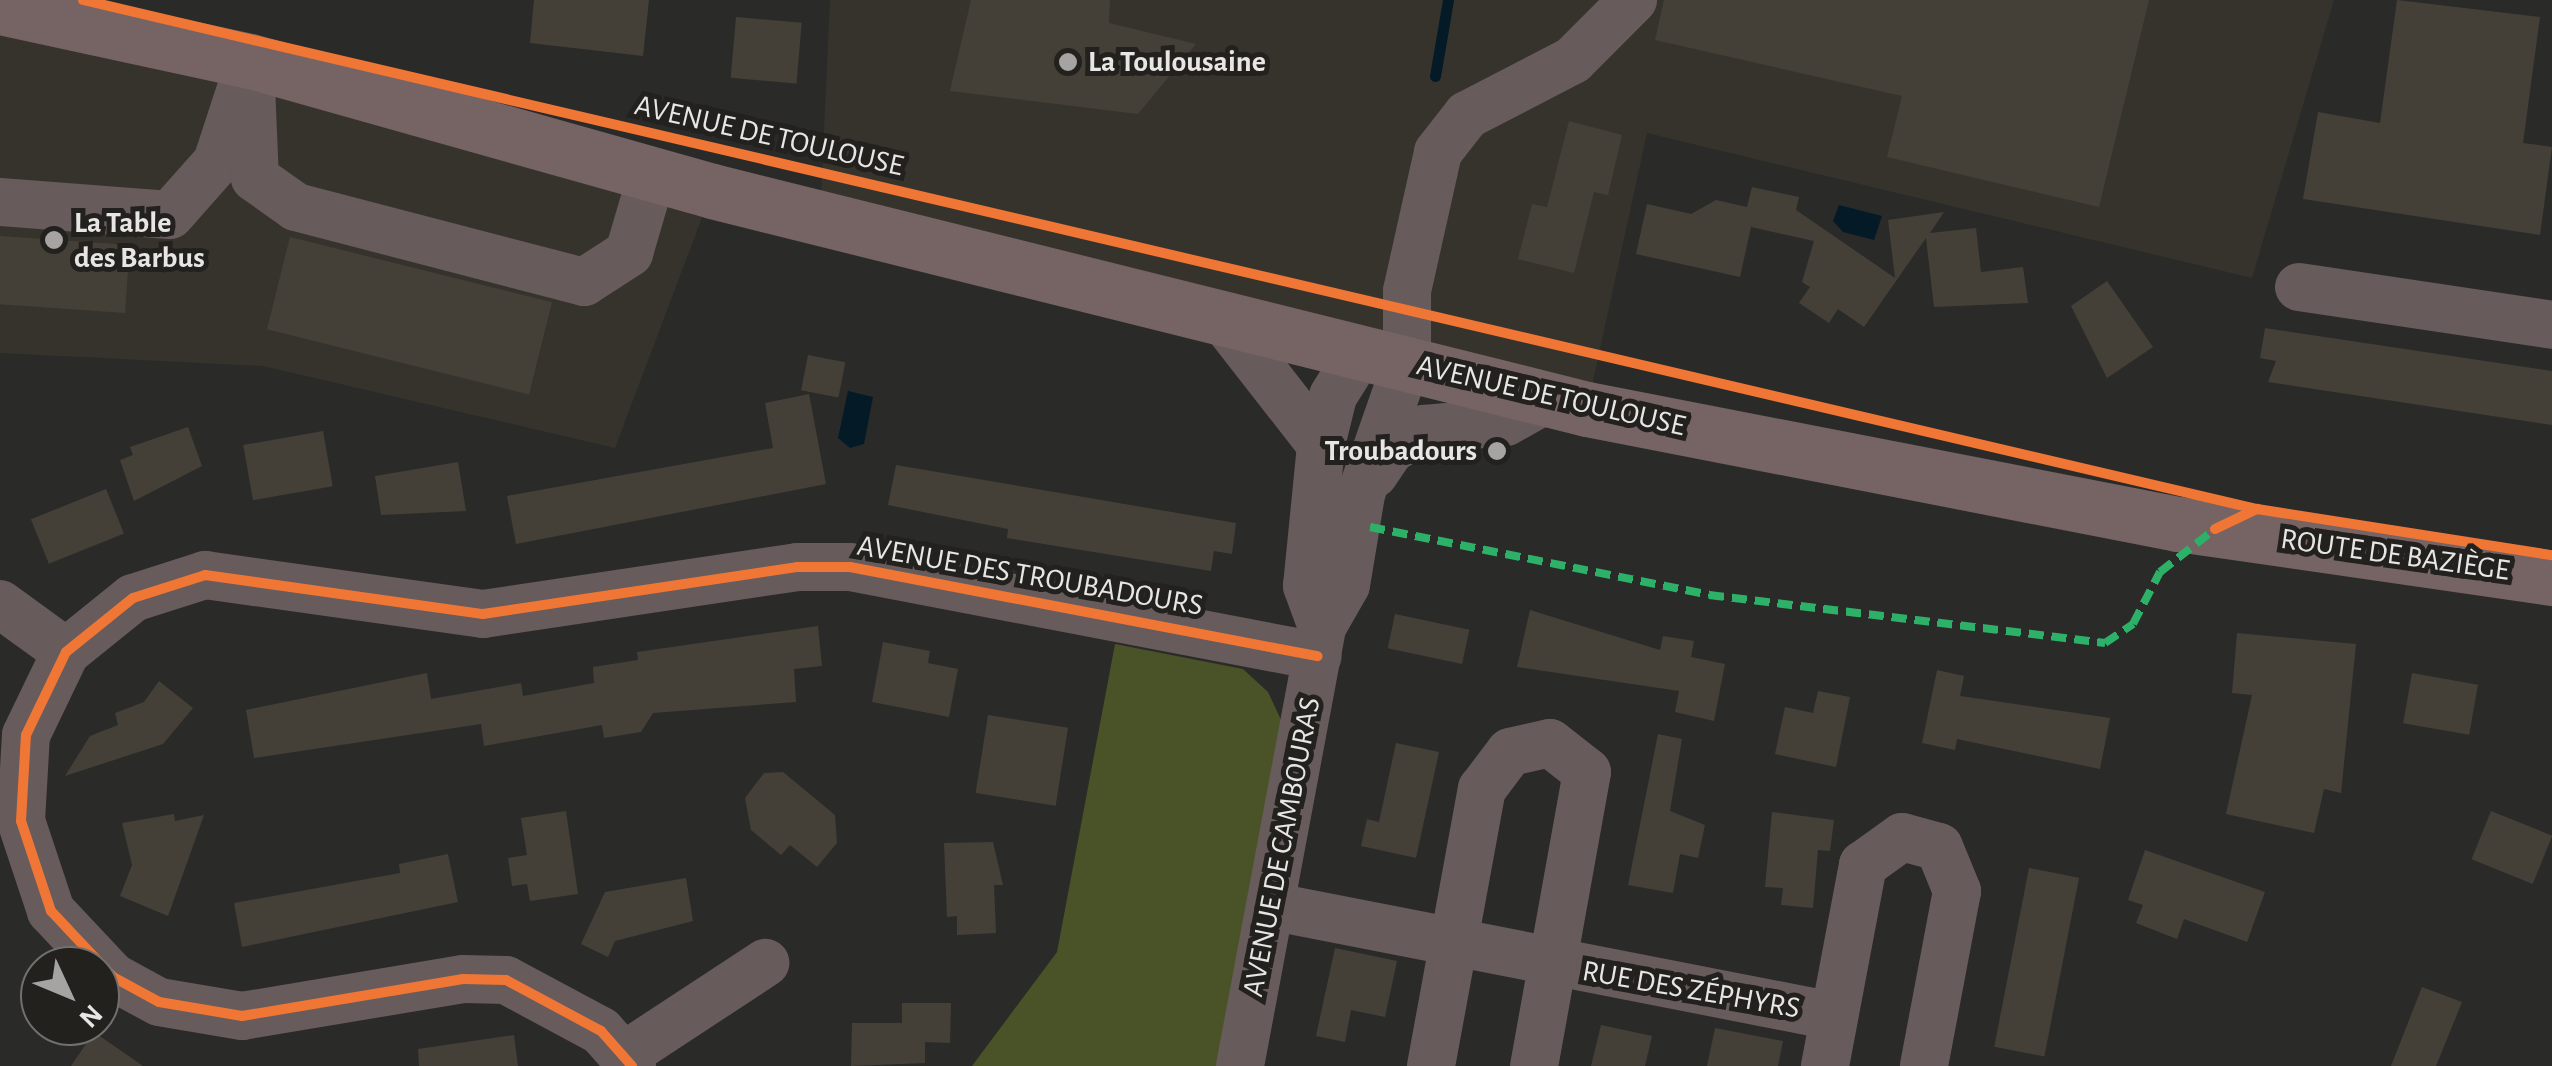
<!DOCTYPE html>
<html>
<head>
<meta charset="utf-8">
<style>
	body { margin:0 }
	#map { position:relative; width:2552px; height:1066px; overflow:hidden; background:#2a2a29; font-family:"Alegreya Sans",sans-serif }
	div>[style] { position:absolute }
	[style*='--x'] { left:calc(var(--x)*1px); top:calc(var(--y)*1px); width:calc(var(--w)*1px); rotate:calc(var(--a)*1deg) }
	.built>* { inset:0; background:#36332c }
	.green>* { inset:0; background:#495327 }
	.water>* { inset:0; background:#041a26 }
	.stream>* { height:11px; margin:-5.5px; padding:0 5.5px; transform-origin:5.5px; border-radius:5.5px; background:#041a26 }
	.building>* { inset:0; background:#454037; transform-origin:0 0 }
	.minor>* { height:48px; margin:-24px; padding:0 24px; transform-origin:24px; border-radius:24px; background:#675b5b }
	.major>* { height:55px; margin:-27.5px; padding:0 27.5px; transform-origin:27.5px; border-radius:27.5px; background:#766363 }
	.quiet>* { height:8px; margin-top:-4px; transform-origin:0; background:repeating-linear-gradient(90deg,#2db169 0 15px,transparent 0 23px) }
	.cycleway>* { height:10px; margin:-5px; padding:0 5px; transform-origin:5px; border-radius:5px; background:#f07635 }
	.dots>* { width:28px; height:28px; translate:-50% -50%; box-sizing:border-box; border:5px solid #22211e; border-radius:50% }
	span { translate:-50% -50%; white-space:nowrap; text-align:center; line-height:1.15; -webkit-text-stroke:10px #22211e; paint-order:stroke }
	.poi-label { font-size:30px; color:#e7e6e4; font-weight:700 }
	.left { translate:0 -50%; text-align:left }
	.right { translate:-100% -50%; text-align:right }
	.street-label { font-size:30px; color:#e7e6e4 }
	.north { position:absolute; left:20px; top:946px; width:100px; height:100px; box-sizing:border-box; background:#22211e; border:2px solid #71706d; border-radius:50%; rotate:134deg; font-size:28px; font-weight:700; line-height:40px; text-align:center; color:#e7e6e4 }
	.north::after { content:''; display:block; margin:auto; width:35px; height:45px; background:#a5a4a3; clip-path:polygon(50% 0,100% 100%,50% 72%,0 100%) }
</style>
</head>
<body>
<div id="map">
	<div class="built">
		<div style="clip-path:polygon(0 0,712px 191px,615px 448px,263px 366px,0 353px)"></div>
		<div style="clip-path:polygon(830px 0,2334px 0,2252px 278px,1647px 133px,1587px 409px,820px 217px)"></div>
	</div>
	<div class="green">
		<div style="clip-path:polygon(1115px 644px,1243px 669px,1268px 692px,1288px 735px,1221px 1066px,972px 1066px,1057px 952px)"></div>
	</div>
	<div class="water">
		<div style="clip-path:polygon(1839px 205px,1882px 216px,1874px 240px,1843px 232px,1833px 221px)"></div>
		<div style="clip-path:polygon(848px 391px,873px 397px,864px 444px,850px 448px,838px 438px)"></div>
	</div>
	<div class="stream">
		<div style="--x:1435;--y:76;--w:77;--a:-80.3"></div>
	</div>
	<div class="building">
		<div style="clip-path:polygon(534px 0,649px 0,643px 56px,530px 43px)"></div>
		<div style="clip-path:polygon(971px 0,1110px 0,1109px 23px,1196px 44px,1138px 114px,950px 91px)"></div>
		<div style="clip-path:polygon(1664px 0,2149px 0,2099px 207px,1887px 157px,1902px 96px,1655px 40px)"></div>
		<div style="clip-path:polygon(2397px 0,2540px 17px,2523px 143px,2552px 147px,2540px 235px,2303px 199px,2318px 112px,2380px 123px)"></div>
		<div style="left:736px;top:17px;width:66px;height:61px;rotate:5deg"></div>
		<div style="clip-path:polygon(1569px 121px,1622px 135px,1608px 195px,1594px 192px,1574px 273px,1518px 259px,1532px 204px,1547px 207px)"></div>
		<div style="clip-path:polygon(1752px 187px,1799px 197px,1796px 210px,1895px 278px,1888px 220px,1944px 212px,1930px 233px,1976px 228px,1981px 272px,2023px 267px,2028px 303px,1934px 307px,1926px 238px,1864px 327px,1838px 309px,1829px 323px,1799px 303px,1810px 287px,1802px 282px,1814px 241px,1751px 227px,1740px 277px,1636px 254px,1647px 204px,1691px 214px,1716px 200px,1747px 207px)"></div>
		<div style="left:0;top:236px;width:130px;height:68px;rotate:4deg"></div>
		<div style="left:290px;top:237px;width:270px;height:95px;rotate:14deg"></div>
		<div style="clip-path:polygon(2107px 281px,2153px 347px,2107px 378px,2071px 306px)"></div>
		<div style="clip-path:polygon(2265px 328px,2552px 371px,2552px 425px,2268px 382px,2276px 361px,2260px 358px)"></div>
		<div style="left:808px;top:355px;width:38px;height:36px;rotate:11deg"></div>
		<div style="clip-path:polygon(809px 394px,826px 484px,516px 544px,507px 496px,773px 448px,765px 403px)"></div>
		<div style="clip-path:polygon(188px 427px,202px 466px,134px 501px,120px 460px,133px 455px,130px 447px)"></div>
		<div style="left:323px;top:431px;width:56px;height:81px;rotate:80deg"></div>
		<div style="clip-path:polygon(458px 462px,466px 511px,381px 515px,375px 476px)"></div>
		<div style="clip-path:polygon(896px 465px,1236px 523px,1232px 554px,1214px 551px,1211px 571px,1007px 538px,1008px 529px,888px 505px)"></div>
		<div style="left:106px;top:489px;width:48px;height:81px;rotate:68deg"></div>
		<div style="clip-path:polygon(1530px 610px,1660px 650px,1663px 636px,1694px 641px,1691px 657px,1725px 664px,1714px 721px,1675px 712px,1679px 691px,1517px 667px)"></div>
		<div style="left:1395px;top:614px;width:76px;height:35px;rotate:12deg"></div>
		<div style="clip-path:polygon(818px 626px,822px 666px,794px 669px,796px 702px,653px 713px,641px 732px,604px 738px,602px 725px,484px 746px,481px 724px,254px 758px,246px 710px,427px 673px,431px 699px,521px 683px,523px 696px,594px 683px,593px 667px,638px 660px,637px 652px)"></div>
		<div style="clip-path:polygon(2237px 633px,2356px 644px,2341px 793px,2324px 789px,2314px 833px,2226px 814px,2252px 695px,2232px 693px)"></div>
		<div style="clip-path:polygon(883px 642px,930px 651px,928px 663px,958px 669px,949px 717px,872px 702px)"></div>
		<div style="clip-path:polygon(1937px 670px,1964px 676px,1960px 696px,2110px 718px,2100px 769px,1957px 739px,1955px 750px,1922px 743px)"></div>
		<div style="left:2412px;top:673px;width:67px;height:51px;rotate:10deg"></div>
		<div style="clip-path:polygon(159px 681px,193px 708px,163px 744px,65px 776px,90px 736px,118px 725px,115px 713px,144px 702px)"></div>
		<div style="clip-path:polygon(1818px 691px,1850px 697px,1836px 767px,1775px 754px,1785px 707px,1813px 713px)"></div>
		<div style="left:988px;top:715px;width:81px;height:79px;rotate:9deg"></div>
		<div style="clip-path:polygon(1658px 734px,1682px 739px,1670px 811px,1705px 825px,1698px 858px,1680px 854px,1673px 893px,1628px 885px)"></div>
		<div style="clip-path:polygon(1396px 743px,1439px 752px,1416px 858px,1361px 846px,1367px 819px,1379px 822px)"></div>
		<div style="clip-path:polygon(783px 772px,835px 815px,837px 843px,817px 867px,790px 845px,781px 855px,751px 830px,745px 798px,764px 773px)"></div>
		<div style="clip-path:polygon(566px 811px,578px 894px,530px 901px,527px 884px,512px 886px,508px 858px,527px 855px,521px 818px)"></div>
		<div style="left:2491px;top:811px;width:66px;height:52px;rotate:22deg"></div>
		<div style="clip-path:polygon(1772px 812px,1834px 820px,1830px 851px,1818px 850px,1813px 908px,1781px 905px,1783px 888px,1765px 887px)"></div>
		<div style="clip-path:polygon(174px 814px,175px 821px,204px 815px,168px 916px,120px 896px,132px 865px,122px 823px)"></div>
		<div style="clip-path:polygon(993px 842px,1003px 885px,994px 885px,996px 933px,957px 935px,957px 916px,947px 917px,944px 843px)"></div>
		<div style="clip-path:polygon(2145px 850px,2265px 892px,2247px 942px,2184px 919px,2177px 939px,2136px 923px,2143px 905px,2128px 900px)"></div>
		<div style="clip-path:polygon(448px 854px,458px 902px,242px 947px,234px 903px,400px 873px,399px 864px)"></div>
		<div style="left:2029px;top:868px;width:51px;height:182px;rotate:11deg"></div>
		<div style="clip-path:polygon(686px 878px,693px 921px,615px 941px,608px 957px,581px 944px,605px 892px)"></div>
		<div style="clip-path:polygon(1335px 948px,1397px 961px,1385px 1017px,1351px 1010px,1345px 1042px,1316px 1036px)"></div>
		<div style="clip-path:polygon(2422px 987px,2462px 1002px,2436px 1066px,2391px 1066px)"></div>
		<div style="clip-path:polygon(902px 1003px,951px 1003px,950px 1043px,925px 1042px,925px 1063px,851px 1066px,852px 1023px,902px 1023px)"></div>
		<div style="clip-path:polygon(1601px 1025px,1652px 1036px,1645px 1066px,1591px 1066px)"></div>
		<div style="clip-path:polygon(1715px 1028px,1783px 1041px,1778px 1066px,1707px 1066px)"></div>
		<div style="clip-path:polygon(94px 1032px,107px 1041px,143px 1066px,71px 1066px)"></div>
		<div style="clip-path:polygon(514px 1035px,518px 1066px,419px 1066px,418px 1049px)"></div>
	</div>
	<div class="minor">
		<div style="--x:0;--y:202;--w:170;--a:4.4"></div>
		<div style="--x:170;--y:215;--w:71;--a:-48.4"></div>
		<div style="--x:217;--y:162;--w:106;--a:-71.9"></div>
		<div style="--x:250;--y:61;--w:117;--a:87.6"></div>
		<div style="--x:255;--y:178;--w:50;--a:35.3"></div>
		<div style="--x:296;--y:207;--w:298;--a:14.6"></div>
		<div style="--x:584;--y:282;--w:54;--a:-32.8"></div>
		<div style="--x:629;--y:253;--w:81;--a:-73.6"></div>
		<div style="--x:2299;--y:287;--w:256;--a:8.5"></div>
		<div style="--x:1225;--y:322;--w:156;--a:52"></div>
		<div style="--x:1374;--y:474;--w:29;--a:-56"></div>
		<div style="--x:1390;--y:450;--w:40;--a:-32"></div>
		<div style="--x:1424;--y:429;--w:82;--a:-4.9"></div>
		<div style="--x:1506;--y:422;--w:47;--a:-29.3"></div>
		<div style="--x:0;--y:604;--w:82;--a:36"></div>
		<div style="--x:1322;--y:627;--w:44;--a:-110.1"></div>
		<div style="--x:1307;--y:586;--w:142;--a:-84.3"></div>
		<div style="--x:1321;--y:445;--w:50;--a:-76.2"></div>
		<div style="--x:1333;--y:396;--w:53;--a:-58.1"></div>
		<div style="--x:1270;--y:906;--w:574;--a:11.06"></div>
		<div style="--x:625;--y:1055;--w:168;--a:-33.3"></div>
		<div style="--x:632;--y:1066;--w:47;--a:-131.5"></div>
		<div style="--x:601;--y:1031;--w:108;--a:-151.8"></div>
		<div style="--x:506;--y:980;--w:43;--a:-178.7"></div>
		<div style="--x:463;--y:979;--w:224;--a:170.5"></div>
		<div style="--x:242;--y:1016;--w:84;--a:-170.4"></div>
		<div style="--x:159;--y:1002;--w:52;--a:-151.5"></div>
		<div style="--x:113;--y:977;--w:91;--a:-133.2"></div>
		<div style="--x:51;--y:911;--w:95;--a:-108.4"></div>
		<div style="--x:21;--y:821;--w:86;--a:-86.7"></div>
		<div style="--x:26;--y:735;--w:92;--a:-64.3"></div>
		<div style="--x:66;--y:652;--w:86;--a:-38.9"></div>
		<div style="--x:133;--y:598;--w:76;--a:-17.7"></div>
		<div style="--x:205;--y:575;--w:281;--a:8"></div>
		<div style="--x:483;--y:614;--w:317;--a:-8.5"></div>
		<div style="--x:797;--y:567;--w:53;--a:0"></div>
		<div style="--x:850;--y:567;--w:476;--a:10.8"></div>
		<div style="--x:1240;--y:1066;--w:447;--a:-79.4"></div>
		<div style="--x:1322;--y:627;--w:48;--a:-60.3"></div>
		<div style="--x:1346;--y:585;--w:92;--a:-80.6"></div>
		<div style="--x:1361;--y:494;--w:140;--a:-70.8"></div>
		<div style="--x:1407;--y:362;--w:71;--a:-90"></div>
		<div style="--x:1407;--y:291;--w:142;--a:-77.4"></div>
		<div style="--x:1438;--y:152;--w:47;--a:-51.9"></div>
		<div style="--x:1467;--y:115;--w:119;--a:-27.4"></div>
		<div style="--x:1573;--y:60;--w:85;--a:-45"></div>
		<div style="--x:1431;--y:1066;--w:282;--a:-79.6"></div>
		<div style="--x:1482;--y:789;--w:46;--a:-52.9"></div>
		<div style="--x:1510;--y:752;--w:41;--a:-12.7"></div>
		<div style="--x:1550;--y:743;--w:47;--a:38.1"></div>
		<div style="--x:1587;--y:772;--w:299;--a:100.2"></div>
		<div style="--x:1825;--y:1066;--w:205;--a:-79.3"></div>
		<div style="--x:1863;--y:865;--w:48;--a:-35.7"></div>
		<div style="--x:1902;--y:837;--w:38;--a:15"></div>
		<div style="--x:1939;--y:847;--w:48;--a:67.8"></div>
		<div style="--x:1957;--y:891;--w:178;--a:100.7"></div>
	</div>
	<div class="major">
		<div style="--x:0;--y:7;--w:256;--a:12.2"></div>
		<div style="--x:250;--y:61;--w:480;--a:15.7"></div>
		<div style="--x:712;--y:191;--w:902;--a:13.99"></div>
		<div style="--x:1587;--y:409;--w:602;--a:11.01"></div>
		<div style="--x:2178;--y:524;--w:378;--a:8.2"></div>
	</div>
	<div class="quiet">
		<div style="--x:1370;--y:527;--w:346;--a:11.3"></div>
		<div style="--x:1709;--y:595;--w:399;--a:6.9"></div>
		<div style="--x:2105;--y:643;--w:34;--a:-34"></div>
		<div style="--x:2133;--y:624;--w:59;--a:-62.6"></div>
		<div style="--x:2160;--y:572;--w:70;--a:-38"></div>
	</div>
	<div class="cycleway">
		<div style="--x:83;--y:0;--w:2233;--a:13.18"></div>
		<div style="--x:2215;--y:529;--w:47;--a:-25.5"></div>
		<div style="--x:2257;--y:509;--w:299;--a:8.9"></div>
		<div style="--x:632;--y:1066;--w:47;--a:-131.5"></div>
		<div style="--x:601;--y:1031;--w:108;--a:-151.8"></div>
		<div style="--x:506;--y:980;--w:43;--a:-178.7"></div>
		<div style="--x:463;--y:979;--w:224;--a:170.5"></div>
		<div style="--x:242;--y:1016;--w:84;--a:-170.4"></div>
		<div style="--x:159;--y:1002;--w:52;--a:-151.5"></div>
		<div style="--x:113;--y:977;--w:91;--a:-133.2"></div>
		<div style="--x:51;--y:911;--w:95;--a:-108.4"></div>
		<div style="--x:21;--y:821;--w:86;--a:-86.7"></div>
		<div style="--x:26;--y:735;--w:92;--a:-64.3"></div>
		<div style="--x:66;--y:652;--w:86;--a:-38.9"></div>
		<div style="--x:133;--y:598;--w:76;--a:-17.7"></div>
		<div style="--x:205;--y:575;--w:281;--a:8"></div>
		<div style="--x:483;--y:614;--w:317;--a:-8.5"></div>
		<div style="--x:797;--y:567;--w:53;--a:0"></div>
		<div style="--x:850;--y:567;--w:476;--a:10.8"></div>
	</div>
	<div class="dots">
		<div style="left:1068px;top:62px;background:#a5a4a3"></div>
		<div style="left:54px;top:240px;background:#a5a4a3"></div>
		<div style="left:1497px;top:451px;background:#a5a4a3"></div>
	</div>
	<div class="poi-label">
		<span class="left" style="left:1088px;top:62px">La Toulousaine</span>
		<span class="left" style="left:74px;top:240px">La Table<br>des Barbus</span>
		<span class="right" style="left:1477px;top:451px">Troubadours</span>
	</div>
	<div class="street-label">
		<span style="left:769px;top:136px;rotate:13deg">AVENUE DE TOULOUSE</span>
		<span style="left:1551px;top:396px;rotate:13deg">AVENUE DE TOULOUSE</span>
		<span style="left:2395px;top:555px;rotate:8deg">ROUTE DE BAZIÈGE</span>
		<span style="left:1030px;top:576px;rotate:10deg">AVENUE DES TROUBADOURS</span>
		<span style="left:1282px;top:847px;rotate:-79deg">AVENUE DE CAMBOURAS</span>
		<span style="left:1691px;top:990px;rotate:10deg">RUE DES ZÉPHYRS</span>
	</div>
	<div class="north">N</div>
</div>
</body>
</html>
